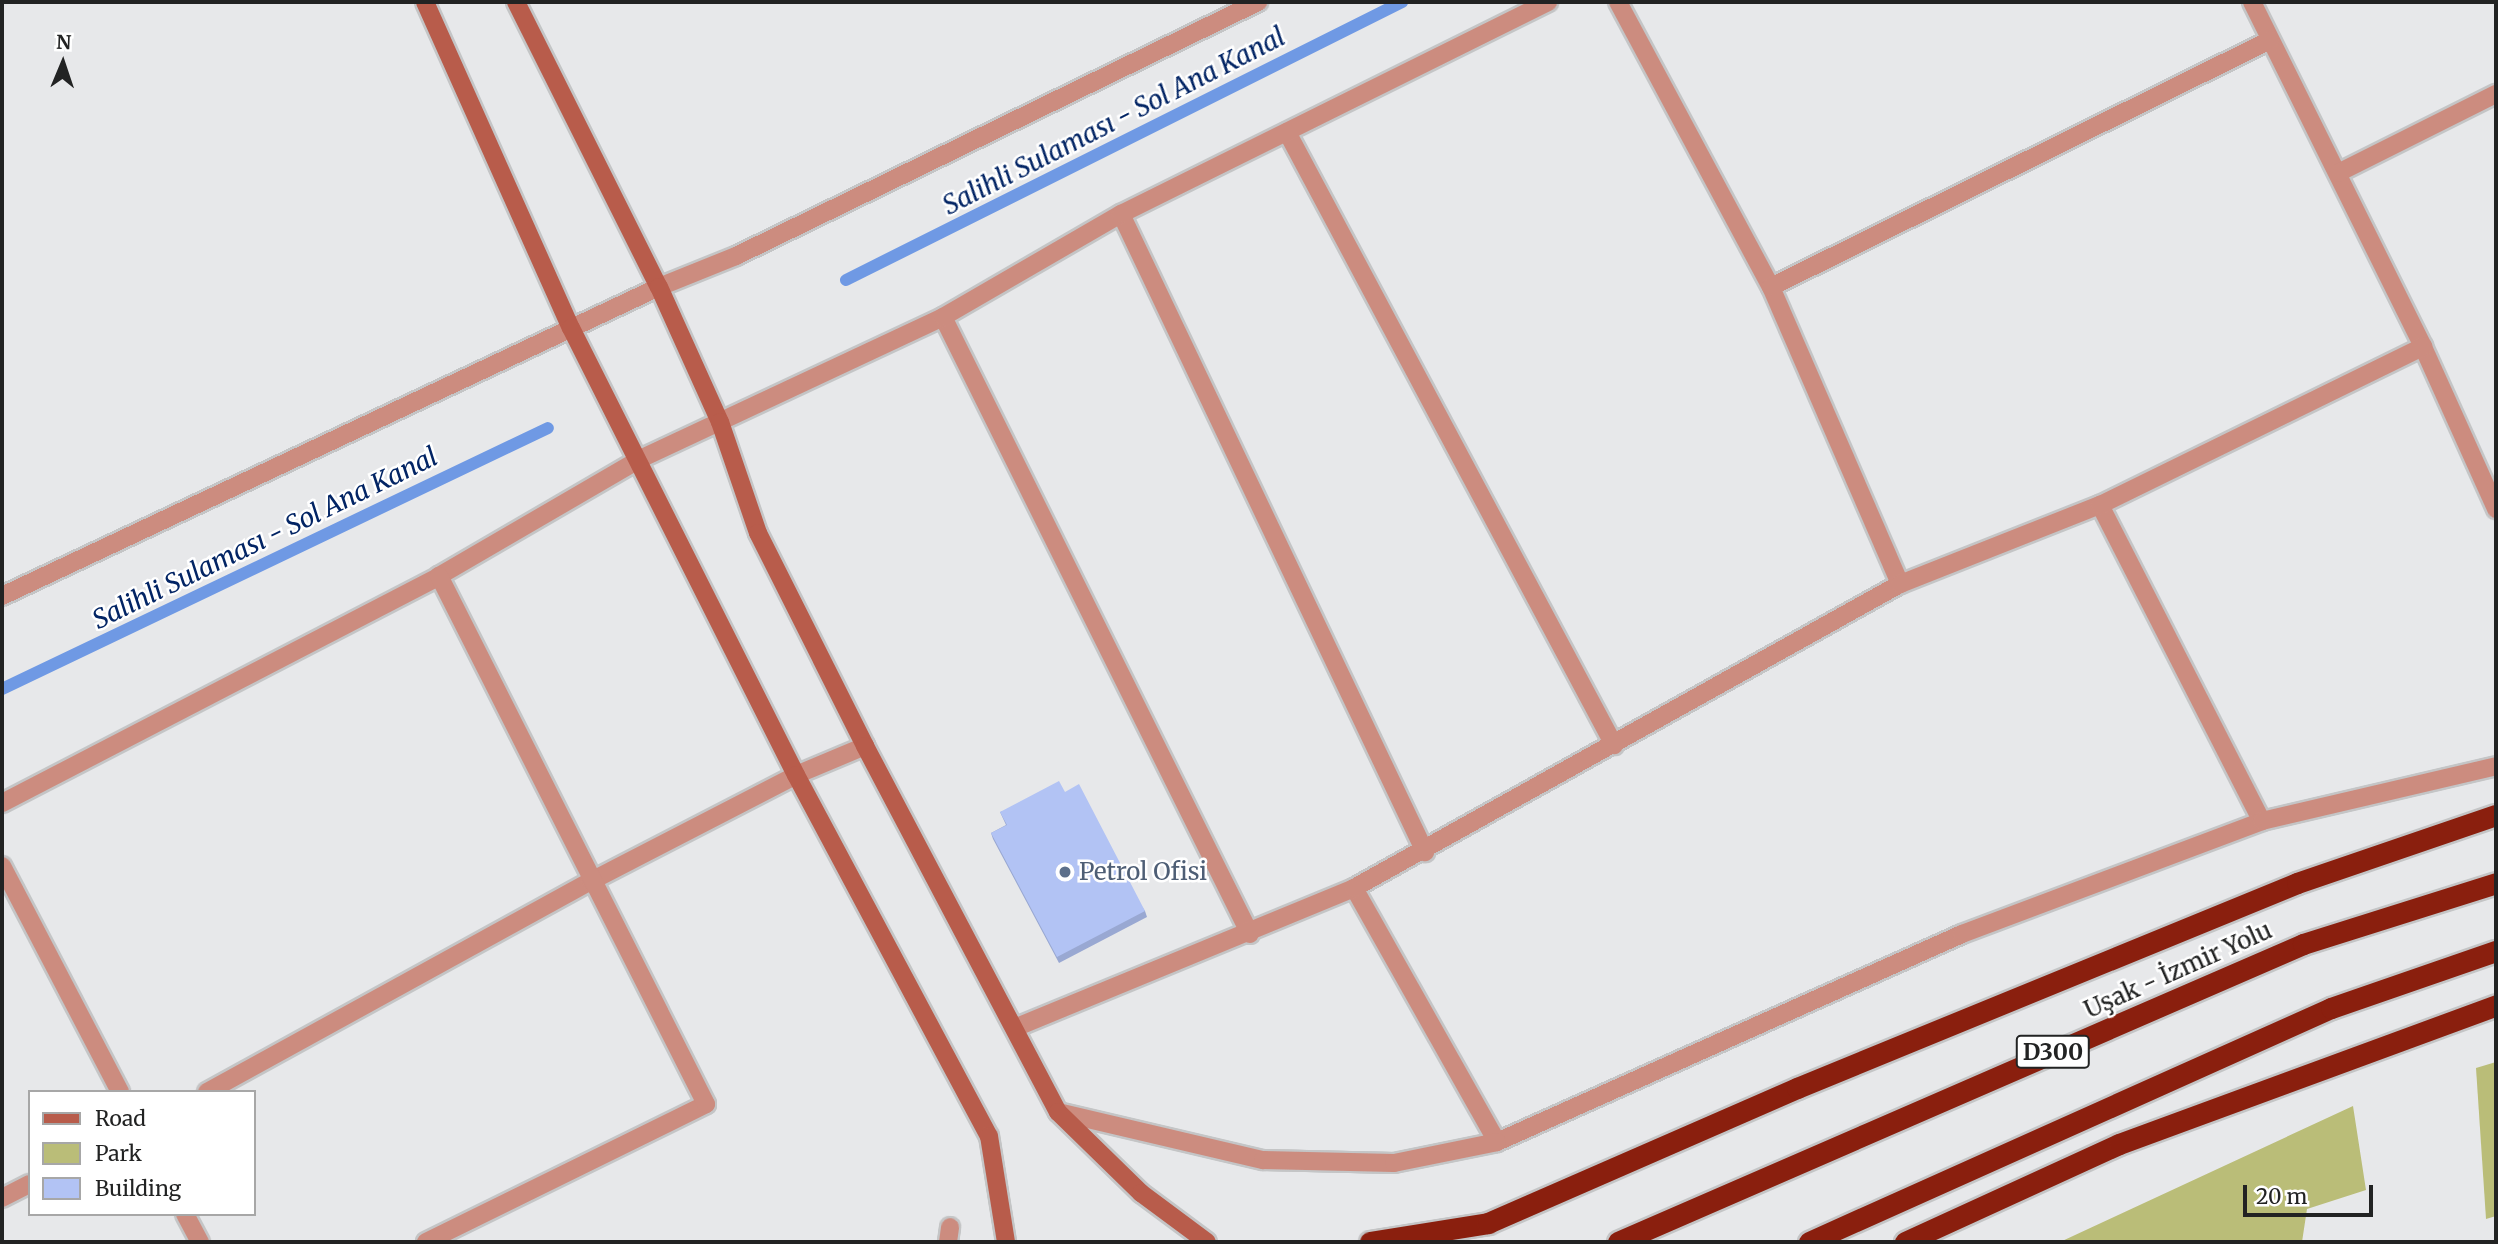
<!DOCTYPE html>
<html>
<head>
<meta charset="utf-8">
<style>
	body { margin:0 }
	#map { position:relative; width:2498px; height:1244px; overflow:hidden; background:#e7e8ea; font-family:Merriweather,serif }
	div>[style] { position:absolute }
	.green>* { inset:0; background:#babd78 }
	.stream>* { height:12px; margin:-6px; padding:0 6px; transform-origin:6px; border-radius:6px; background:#6f99e4 }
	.roads { filter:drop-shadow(2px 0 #c4c5c6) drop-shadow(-2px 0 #c4c5c6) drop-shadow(0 2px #c4c5c6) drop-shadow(0 -2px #c4c5c6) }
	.lane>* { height:18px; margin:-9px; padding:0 9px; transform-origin:9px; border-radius:9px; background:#cc8c7f }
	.street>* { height:18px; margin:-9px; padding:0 9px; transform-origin:9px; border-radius:9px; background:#cc8c7f }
	.secondary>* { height:18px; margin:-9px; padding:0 9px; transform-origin:9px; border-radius:9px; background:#b85c4b }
	.highway>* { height:21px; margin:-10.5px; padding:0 10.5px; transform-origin:10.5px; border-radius:10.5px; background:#8a1f0e }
	.wall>* { inset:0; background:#99a8d2 }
	.building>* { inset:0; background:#b2c3f4 }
	.dots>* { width:19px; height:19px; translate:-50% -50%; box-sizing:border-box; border:4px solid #fff; border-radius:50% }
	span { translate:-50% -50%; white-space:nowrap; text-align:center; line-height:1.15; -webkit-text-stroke:5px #fff; paint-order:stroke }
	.shield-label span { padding:2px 5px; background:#fff; border:2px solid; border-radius:5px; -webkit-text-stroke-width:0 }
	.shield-label { font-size:23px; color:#222323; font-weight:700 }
	.service-label { font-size:24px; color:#4e5e75 }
	.left { translate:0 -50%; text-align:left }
	.street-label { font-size:24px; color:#222323 }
	.water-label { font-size:26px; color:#022464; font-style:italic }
	.frame { position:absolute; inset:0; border:4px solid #222323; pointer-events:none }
	.legend { position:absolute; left:28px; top:1090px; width:228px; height:126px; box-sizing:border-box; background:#fff; border:2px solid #a7a7a7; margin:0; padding:9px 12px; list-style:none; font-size:21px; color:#222323 }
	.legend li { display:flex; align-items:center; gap:14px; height:35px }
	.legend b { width:35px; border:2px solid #a7a7a7 }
	.north { position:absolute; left:28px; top:28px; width:70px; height:70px; -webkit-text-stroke:5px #fff; paint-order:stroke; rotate:2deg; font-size:19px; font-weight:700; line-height:28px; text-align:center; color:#222323 }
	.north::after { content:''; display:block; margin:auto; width:24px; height:32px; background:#222323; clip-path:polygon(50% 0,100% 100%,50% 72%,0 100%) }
	.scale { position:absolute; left:2243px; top:1185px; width:130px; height:32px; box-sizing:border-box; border:4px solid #222323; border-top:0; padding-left:9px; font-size:21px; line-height:24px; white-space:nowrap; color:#222323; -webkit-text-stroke:5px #fff; paint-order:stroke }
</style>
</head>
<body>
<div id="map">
	<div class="green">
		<div style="clip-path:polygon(2496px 1062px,2496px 1216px,2486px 1219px,2476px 1068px)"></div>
		<div style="clip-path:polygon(2353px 1106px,2366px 1190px,2307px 1209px,2302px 1242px,2060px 1242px)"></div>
	</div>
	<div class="stream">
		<div style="left:846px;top:280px;width:622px;rotate:-26.57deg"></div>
		<div style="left:2px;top:689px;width:605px;rotate:-25.55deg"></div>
	</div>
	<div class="roads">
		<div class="lane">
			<div style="left:1618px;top:2px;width:323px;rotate:61.8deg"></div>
			<div style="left:1771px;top:287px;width:324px;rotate:66.5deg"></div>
			<div style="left:2252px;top:2px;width:385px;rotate:63.6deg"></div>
			<div style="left:2423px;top:347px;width:178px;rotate:65.7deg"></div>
			<div style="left:1287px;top:132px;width:695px;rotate:61.92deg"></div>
			<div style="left:2338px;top:173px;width:177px;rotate:-26.6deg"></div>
			<div style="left:1121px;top:214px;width:707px;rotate:64.52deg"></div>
			<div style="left:1771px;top:287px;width:557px;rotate:-26.33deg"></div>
			<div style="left:943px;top:317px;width:689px;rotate:63.55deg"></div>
			<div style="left:2100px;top:505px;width:355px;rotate:62.9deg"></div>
			<div style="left:2px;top:803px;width:492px;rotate:-27.4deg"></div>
			<div style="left:439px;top:576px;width:233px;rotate:-30.2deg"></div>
			<div style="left:640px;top:459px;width:335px;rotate:-25.1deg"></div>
			<div style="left:943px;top:317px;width:206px;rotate:-30.1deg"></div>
			<div style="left:1121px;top:214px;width:477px;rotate:-26.4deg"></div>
			<div style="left:2px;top:866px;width:255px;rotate:62.4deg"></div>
			<div style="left:1354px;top:888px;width:291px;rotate:60.6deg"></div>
			<div style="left:1497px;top:1142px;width:509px;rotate:-24.1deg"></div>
			<div style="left:1962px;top:934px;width:321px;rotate:-20.6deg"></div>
			<div style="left:2262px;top:821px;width:240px;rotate:-13.2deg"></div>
			<div style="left:1017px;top:1027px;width:365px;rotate:-22.4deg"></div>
			<div style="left:1354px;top:888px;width:625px;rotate:-29.11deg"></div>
			<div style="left:1900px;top:584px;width:215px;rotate:-21.6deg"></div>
			<div style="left:2100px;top:505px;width:360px;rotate:-26.1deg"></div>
			<div style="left:207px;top:1092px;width:438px;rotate:-28.8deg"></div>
			<div style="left:591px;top:881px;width:231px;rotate:-27.3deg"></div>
			<div style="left:796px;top:775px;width:75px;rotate:-22.8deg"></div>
			<div style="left:1058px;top:1112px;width:211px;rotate:13.2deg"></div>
			<div style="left:1263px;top:1160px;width:131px;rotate:1.3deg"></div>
			<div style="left:1394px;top:1163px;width:105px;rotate:-11.5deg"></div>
			<div style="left:2px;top:1198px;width:31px;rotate:-27deg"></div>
			<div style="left:185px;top:1214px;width:32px;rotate:62deg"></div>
			<div style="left:426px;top:1242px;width:312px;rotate:-26.2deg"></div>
			<div style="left:706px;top:1104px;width:592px;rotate:-116.82deg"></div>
			<div style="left:948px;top:1242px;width:15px;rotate:-82deg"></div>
		</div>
		<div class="street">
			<div style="left:2px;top:596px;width:726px;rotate:-25.19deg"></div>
			<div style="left:659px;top:287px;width:83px;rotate:-21.9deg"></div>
			<div style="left:736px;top:256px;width:581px;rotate:-25.95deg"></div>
		</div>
		<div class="secondary">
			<div style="left:425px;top:2px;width:357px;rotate:65.9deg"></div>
			<div style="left:571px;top:328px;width:500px;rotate:63.28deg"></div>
			<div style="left:796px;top:775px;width:409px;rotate:61.9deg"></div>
			<div style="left:989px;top:1136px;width:107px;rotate:80.9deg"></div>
			<div style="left:516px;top:2px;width:319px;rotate:63.4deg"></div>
			<div style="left:659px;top:287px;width:148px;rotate:65.7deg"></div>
			<div style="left:720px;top:422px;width:117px;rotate:71.1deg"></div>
			<div style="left:758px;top:533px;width:238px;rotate:63.3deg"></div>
			<div style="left:865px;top:746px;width:414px;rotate:62.2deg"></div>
			<div style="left:1058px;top:1112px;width:116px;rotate:44.3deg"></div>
			<div style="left:1141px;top:1193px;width:82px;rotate:36.6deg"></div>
		</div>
		<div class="highway">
			<div style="left:1370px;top:1242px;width:120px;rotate:-9.1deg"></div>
			<div style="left:1488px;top:1223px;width:337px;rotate:-23.6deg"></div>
			<div style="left:1797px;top:1088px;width:540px;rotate:-22.29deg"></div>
			<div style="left:2297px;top:883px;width:210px;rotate:-18.9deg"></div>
			<div style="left:1618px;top:1242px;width:747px;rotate:-23.51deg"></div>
			<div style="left:2303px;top:944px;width:202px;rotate:-17.5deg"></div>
			<div style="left:1809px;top:1242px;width:572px;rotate:-24.15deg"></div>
			<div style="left:2331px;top:1008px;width:175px;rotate:-19.1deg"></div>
			<div style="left:1905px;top:1242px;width:235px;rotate:-24.6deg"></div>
			<div style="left:2119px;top:1144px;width:402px;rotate:-20.2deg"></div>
		</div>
	</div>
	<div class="wall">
		<div style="clip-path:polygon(1065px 792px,1145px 911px,1147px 917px,1059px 963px,993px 839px,991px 833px,1006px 825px,1000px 812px)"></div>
	</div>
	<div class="building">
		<div style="clip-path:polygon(1059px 781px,1065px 792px,1079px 784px,1145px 911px,1057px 957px,991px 833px,1007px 825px,1000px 812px)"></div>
	</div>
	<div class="dots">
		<div style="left:1065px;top:872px;background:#5c6f8a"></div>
	</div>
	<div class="shield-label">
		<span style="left:2053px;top:1052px">D300</span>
	</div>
	<div class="service-label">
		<span class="left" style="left:1079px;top:872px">Petrol Ofisi</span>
	</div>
	<div class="street-label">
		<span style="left:2178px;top:970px;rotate:-24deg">Uşak - İzmir Yolu</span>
	</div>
	<div class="water-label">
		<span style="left:1114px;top:121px;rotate:-27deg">Salihli Sulaması - Sol Ana Kanal</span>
		<span style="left:265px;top:538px;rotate:-26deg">Salihli Sulaması - Sol Ana Kanal</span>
	</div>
	<div class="frame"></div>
	<ul class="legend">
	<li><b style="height:9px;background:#b85c4b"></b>Road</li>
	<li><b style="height:19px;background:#babd78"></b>Park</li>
	<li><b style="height:19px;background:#b2c3f4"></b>Building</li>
	</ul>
	<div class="north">N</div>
	<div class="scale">20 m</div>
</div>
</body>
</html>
